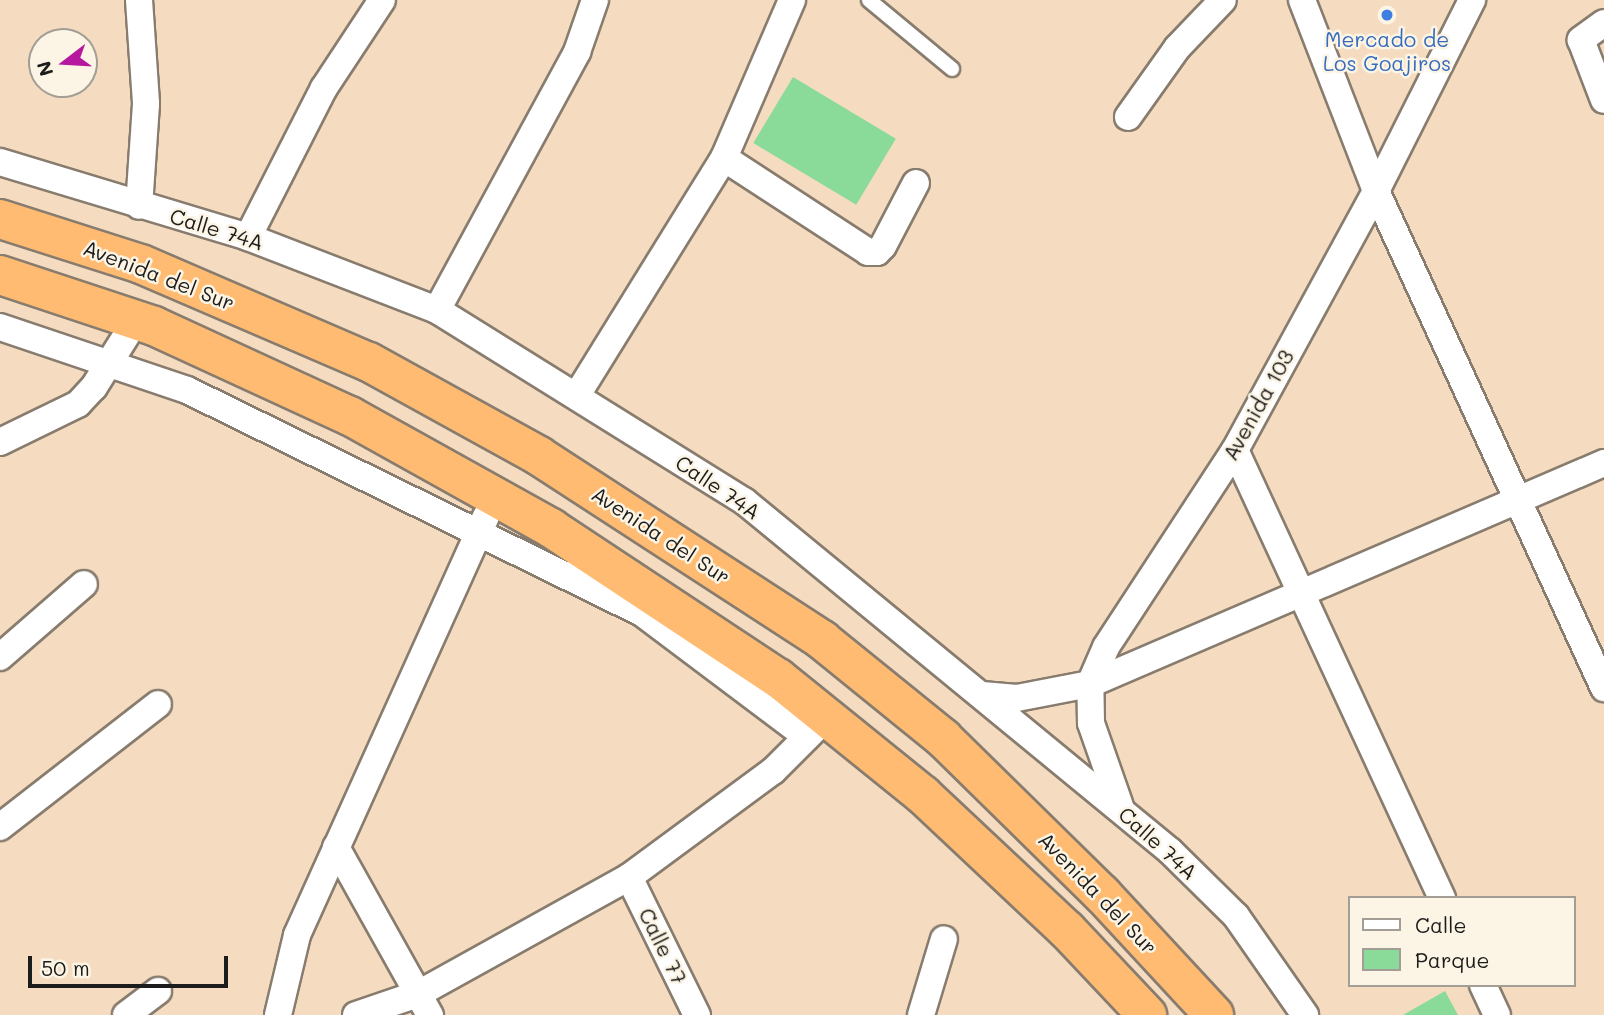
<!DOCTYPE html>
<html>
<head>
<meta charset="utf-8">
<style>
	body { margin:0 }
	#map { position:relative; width:1604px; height:1015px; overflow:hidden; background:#f5dcc0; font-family:Mali,sans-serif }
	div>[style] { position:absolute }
	.green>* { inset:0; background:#8ada99; transform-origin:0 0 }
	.roads { filter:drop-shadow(2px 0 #887c6e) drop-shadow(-2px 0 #887c6e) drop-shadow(0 2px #887c6e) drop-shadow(0 -2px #887c6e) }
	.lane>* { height:14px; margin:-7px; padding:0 7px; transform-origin:7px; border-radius:7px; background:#fff }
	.street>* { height:26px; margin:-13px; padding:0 13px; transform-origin:13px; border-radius:13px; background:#fff }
	.highway>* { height:38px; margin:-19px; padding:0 19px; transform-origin:19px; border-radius:19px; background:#ffbb71 }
	.dots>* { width:19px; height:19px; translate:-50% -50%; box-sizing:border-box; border:4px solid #fcf5e5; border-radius:50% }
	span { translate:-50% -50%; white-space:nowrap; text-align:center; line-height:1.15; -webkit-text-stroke:5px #fcf5e5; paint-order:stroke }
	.shop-label { font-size:21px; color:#366cbe }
	.street-label { font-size:21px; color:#1c1c1c }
	.legend { position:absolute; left:1348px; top:896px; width:228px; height:91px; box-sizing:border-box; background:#fcf5e5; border:2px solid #a29e95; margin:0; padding:9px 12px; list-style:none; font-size:21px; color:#1c1c1c }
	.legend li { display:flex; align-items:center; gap:14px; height:35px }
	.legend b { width:35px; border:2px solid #a29e95 }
	.north { position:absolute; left:28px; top:28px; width:70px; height:70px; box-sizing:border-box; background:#fcf5e5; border:2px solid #a29e95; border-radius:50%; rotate:253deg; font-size:19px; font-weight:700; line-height:28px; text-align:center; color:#1c1c1c }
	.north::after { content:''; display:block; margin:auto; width:24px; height:32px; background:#b5179e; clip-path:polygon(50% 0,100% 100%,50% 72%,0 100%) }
	.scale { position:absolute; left:28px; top:956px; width:200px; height:32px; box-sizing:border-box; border:4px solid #1c1c1c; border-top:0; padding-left:9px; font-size:21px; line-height:24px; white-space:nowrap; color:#1c1c1c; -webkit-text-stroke:5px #fcf5e5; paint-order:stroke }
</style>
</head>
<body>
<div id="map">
	<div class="green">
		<div style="left:793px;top:77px;width:120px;height:77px;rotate:31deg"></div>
		<div style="clip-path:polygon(1445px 991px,1458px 1015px,1403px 1015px)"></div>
	</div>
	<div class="roads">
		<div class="lane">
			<div style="left:869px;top:0;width:108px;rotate:39.7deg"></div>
		</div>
		<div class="street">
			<div style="left:139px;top:0;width:104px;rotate:86.1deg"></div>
			<div style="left:146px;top:104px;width:102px;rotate:93.9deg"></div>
			<div style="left:1302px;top:0;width:205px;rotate:68.8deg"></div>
			<div style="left:1376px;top:191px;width:547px;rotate:65.36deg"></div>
			<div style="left:1604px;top:23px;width:29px;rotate:144deg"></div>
			<div style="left:1581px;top:40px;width:64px;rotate:69deg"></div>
			<div style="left:1128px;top:117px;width:85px;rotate:-54.6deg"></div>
			<div style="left:1177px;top:48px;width:66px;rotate:-46.2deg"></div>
			<div style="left:724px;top:158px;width:172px;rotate:33.1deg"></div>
			<div style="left:868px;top:252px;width:9px"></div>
			<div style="left:877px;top:252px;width:8px;rotate:-45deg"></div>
			<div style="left:883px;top:246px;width:71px;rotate:-62.4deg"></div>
			<div style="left:0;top:162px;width:259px;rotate:16.8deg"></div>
			<div style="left:248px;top:237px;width:203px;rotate:21.1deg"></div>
			<div style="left:437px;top:310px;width:362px;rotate:31.9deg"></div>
			<div style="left:744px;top:501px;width:551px;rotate:39.41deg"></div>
			<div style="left:1170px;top:851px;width:93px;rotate:44.6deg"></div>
			<div style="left:1236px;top:916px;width:121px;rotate:55.1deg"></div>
			<div style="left:248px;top:237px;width:167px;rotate:-63deg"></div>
			<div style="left:324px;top:88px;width:105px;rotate:-56.6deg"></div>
			<div style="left:437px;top:310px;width:294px;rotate:-61.5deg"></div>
			<div style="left:577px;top:52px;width:55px;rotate:-70.9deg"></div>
			<div style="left:0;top:327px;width:197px;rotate:18.6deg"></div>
			<div style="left:187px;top:390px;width:507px;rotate:26.11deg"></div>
			<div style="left:642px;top:613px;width:206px;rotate:36.9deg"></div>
			<div style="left:577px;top:395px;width:279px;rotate:-58.2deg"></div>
			<div style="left:724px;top:158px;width:172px;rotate:-66.7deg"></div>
			<div style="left:0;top:442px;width:87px;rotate:-26deg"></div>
			<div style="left:78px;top:404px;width:23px;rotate:-47deg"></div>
			<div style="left:94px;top:387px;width:79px;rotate:-57.9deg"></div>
			<div style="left:1235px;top:450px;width:494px;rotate:65.2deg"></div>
			<div style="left:0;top:657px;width:111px;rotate:-41deg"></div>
			<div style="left:982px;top:695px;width:35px;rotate:5deg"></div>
			<div style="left:1017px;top:698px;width:74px;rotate:-10.9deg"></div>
			<div style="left:1090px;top:684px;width:559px;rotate:-23.27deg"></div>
			<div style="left:1120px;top:806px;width:88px;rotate:-109.3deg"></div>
			<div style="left:1091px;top:723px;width:39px;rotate:-91deg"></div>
			<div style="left:1090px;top:684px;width:40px;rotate:-66.6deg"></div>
			<div style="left:1106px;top:647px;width:235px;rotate:-56.8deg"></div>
			<div style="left:1235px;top:450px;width:295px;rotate:-61.4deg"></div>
			<div style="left:1376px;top:191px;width:214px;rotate:-63.3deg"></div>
			<div style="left:0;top:827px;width:200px;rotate:-37.9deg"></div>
			<div style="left:336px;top:847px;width:193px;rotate:60.8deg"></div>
			<div style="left:629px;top:877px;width:154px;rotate:63.8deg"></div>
			<div style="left:1483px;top:985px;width:33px;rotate:65deg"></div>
			<div style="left:126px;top:1015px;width:40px;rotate:-37deg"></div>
			<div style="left:278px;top:1015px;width:82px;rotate:-76.6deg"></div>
			<div style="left:297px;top:935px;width:459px;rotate:-65.7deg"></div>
			<div style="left:356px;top:1015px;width:65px;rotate:-18.7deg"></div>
			<div style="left:418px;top:994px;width:241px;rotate:-29deg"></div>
			<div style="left:629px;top:877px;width:179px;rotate:-36.4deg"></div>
			<div style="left:773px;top:771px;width:64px;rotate:-45deg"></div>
			<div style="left:921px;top:1015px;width:79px;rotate:-73.2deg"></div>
		</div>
		<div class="highway">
			<div style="left:0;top:219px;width:148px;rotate:17.7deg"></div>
			<div style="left:141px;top:264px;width:248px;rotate:23.3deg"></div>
			<div style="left:369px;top:362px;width:194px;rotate:28.9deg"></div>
			<div style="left:539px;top:456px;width:338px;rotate:33deg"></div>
			<div style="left:822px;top:640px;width:156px;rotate:39deg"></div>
			<div style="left:943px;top:738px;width:223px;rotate:44.5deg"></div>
			<div style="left:1102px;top:894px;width:165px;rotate:47.2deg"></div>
			<div style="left:0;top:275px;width:162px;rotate:18.3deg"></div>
			<div style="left:154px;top:326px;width:216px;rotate:24.7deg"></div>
			<div style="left:350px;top:416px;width:230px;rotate:29.1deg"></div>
			<div style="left:551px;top:528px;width:272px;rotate:33.5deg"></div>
			<div style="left:778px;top:678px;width:186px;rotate:38.9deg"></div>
			<div style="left:923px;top:795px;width:197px;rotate:43.2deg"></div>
			<div style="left:1067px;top:930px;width:117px;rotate:46.7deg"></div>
		</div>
	</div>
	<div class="dots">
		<div style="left:1387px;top:15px;background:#3f7fe0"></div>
	</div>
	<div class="shop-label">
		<span style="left:1387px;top:51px">Mercado de<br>Los Goajiros</span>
	</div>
	<div class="street-label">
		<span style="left:217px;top:229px;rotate:17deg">Calle 74A</span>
		<span style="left:159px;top:275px;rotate:21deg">Avenida del Sur</span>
		<span style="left:1258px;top:405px;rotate:-61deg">Avenida 103</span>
		<span style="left:718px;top:487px;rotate:34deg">Calle 74A</span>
		<span style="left:661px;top:535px;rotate:33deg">Avenida del Sur</span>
		<span style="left:1158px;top:843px;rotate:42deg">Calle 74A</span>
		<span style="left:1098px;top:893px;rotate:46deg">Avenida del Sur</span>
		<span style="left:663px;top:946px;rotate:64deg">Calle 77</span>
	</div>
	<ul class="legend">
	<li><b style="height:9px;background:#fff"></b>Calle</li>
	<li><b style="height:19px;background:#8ada99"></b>Parque</li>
	</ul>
	<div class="north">N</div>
	<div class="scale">50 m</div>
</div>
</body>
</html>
